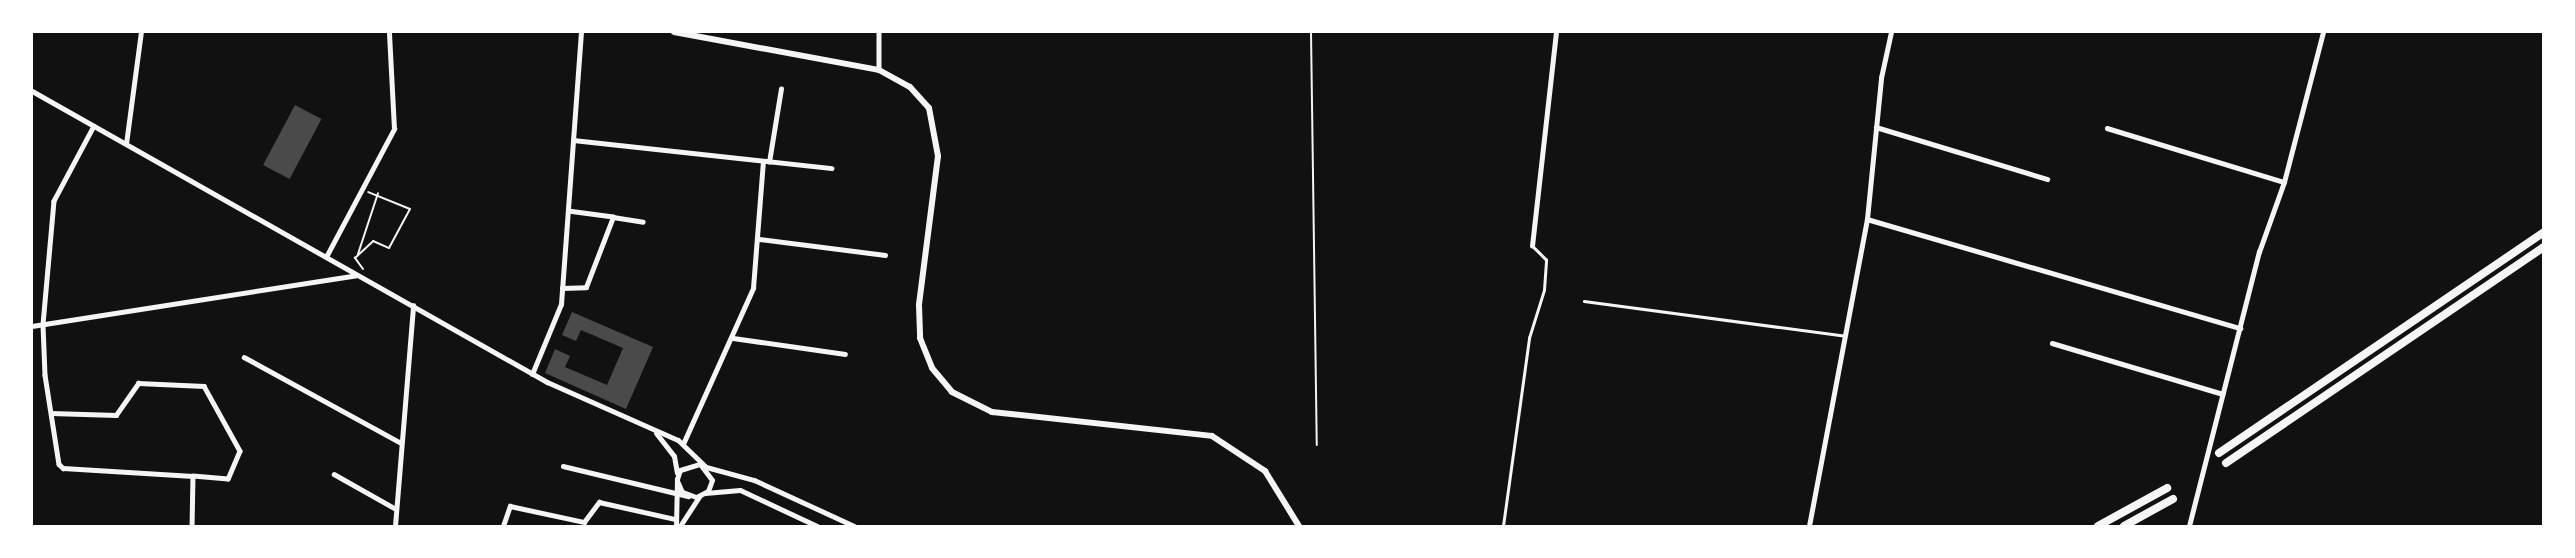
<!DOCTYPE html>
<html>
<head>
<meta charset="utf-8">
<style>
	body { margin:0 }
	#map { position:relative; width:2575px; height:558px; overflow:hidden; background:#111; font-family:Georgia,serif }
	div>[style] { position:absolute }
	.building>* { inset:0; background:#4a4a4a; transform-origin:0 0 }
	.path>* { height:2px; margin:-1px; padding:0 1px; transform-origin:1px; border-radius:1px; background:#f5f5f5 }
	.service>* { height:2.5px; margin:-1.25px; padding:0 1.25px; transform-origin:1.25px; border-radius:1.25px; background:#f5f5f5 }
	.minor>* { height:4.5px; margin:-2.25px; padding:0 2.25px; transform-origin:2.25px; border-radius:2.25px; background:#f5f5f5 }
	.tertiary>* { height:5px; margin:-2.5px; padding:0 2.5px; transform-origin:2.5px; border-radius:2.5px; background:#f5f5f5 }
	.secondary>* { height:6px; margin:-3px; padding:0 3px; transform-origin:3px; border-radius:3px; background:#f5f5f5 }
	.motorway>* { height:8px; margin:-4px; padding:0 4px; transform-origin:4px; border-radius:4px; background:#f5f5f5 }
	span { translate:-50% -50%; white-space:nowrap; text-align:center; line-height:1.15; -webkit-text-stroke:5px #fff; paint-order:stroke }
	.frame { position:absolute; inset:0; border:33px solid #fff; pointer-events:none }
</style>
</head>
<body>
<div id="map">
	<div class="building">
		<div style="left:295px;top:105px;width:30px;height:68px;rotate:28deg"></div>
		<div style="clip-path:polygon(572px 312px,653px 347px,626px 409px,545px 373px,555px 349px,570px 356px,565px 367px,607px 385px,623px 348px,581px 330px,576px 341px,562px 335px)"></div>
	</div>
	<div class="path">
		<div style="left:1311px;top:32px;width:413px;rotate:89.2deg"></div>
		<div style="left:358px;top:254px;width:64px;rotate:-71.8deg"></div>
		<div style="left:363px;top:269px;width:14px;rotate:-126deg"></div>
		<div style="left:355px;top:258px;width:25px;rotate:-43deg"></div>
		<div style="left:373px;top:241px;width:17px;rotate:24deg"></div>
		<div style="left:389px;top:248px;width:44px;rotate:-61.7deg"></div>
		<div style="left:410px;top:209px;width:45px;rotate:-158deg"></div>
	</div>
	<div class="service">
		<div style="left:1584px;top:301px;width:263px;rotate:7.6deg"></div>
		<div style="left:1503px;top:526px;width:190px;rotate:-82.1deg"></div>
		<div style="left:1529px;top:338px;width:50px;rotate:-72.6deg"></div>
		<div style="left:1544px;top:290px;width:30px;rotate:-86deg"></div>
		<div style="left:1546px;top:260px;width:20px;rotate:-135deg"></div>
	</div>
	<div class="minor">
		<div style="left:879px;top:32px;width:38px;rotate:90deg"></div>
		<div style="left:94px;top:126px;width:85px;rotate:118.1deg"></div>
		<div style="left:54px;top:201px;width:124px;rotate:95.1deg"></div>
		<div style="left:43px;top:325px;width:50px;rotate:87.7deg"></div>
		<div style="left:45px;top:375px;width:90px;rotate:81.1deg"></div>
		<div style="left:59px;top:464px;width:6px;rotate:45deg"></div>
		<div style="left:63px;top:468px;width:130px;rotate:3.5deg"></div>
		<div style="left:193px;top:476px;width:50px;rotate:91.1deg"></div>
		<div style="left:1876px;top:127px;width:179px;rotate:16.9deg"></div>
		<div style="left:2107px;top:128px;width:185px;rotate:17deg"></div>
		<div style="left:573px;top:140px;width:260px;rotate:6.2deg"></div>
		<div style="left:126px;top:144px;width:113px;rotate:-82.4deg"></div>
		<div style="left:769px;top:162px;width:74px;rotate:-80.7deg"></div>
		<div style="left:613px;top:217px;width:30px;rotate:9deg"></div>
		<div style="left:1867px;top:219px;width:389px;rotate:16.3deg"></div>
		<div style="left:759px;top:239px;width:127px;rotate:7.2deg"></div>
		<div style="left:1532px;top:246px;width:215px;rotate:-83.6deg"></div>
		<div style="left:326px;top:257px;width:145px;rotate:-62deg"></div>
		<div style="left:394px;top:129px;width:97px;rotate:-93deg"></div>
		<div style="left:562px;top:288px;width:24px;rotate:-2deg"></div>
		<div style="left:586px;top:287px;width:75px;rotate:-68.9deg"></div>
		<div style="left:613px;top:217px;width:45px;rotate:-172.4deg"></div>
		<div style="left:32px;top:326px;width:328px;rotate:-8.9deg"></div>
		<div style="left:733px;top:338px;width:113px;rotate:8.1deg"></div>
		<div style="left:2052px;top:343px;width:178px;rotate:16.6deg"></div>
		<div style="left:244px;top:357px;width:179px;rotate:28.7deg"></div>
		<div style="left:51px;top:413px;width:65px;rotate:1.8deg"></div>
		<div style="left:116px;top:415px;width:39px;rotate:-55deg"></div>
		<div style="left:138px;top:383px;width:66px;rotate:2.6deg"></div>
		<div style="left:204px;top:386px;width:74px;rotate:61deg"></div>
		<div style="left:240px;top:451px;width:30px;rotate:113deg"></div>
		<div style="left:228px;top:479px;width:35px;rotate:-175deg"></div>
		<div style="left:683px;top:444px;width:171px;rotate:-65.8deg"></div>
		<div style="left:753px;top:288px;width:127px;rotate:-85.5deg"></div>
		<div style="left:563px;top:466px;width:129px;rotate:13.5deg"></div>
		<div style="left:334px;top:474px;width:71px;rotate:29.4deg"></div>
		<div style="left:395px;top:526px;width:221px;rotate:-85.3deg"></div>
		<div style="left:503px;top:526px;width:21px;rotate:-71deg"></div>
		<div style="left:510px;top:506px;width:76px;rotate:12.2deg"></div>
		<div style="left:584px;top:522px;width:25px;rotate:-53deg"></div>
		<div style="left:599px;top:502px;width:78px;rotate:12.6deg"></div>
		<div style="left:1809px;top:526px;width:312px;rotate:-79.3deg"></div>
		<div style="left:1867px;top:219px;width:142px;rotate:-84.3deg"></div>
		<div style="left:1881px;top:78px;width:47px;rotate:-77.7deg"></div>
		<div style="left:2189px;top:526px;width:283px;rotate:-75.7deg"></div>
		<div style="left:2259px;top:252px;width:74px;rotate:-70.3deg"></div>
		<div style="left:2284px;top:182px;width:155px;rotate:-75.4deg"></div>
	</div>
	<div class="tertiary">
		<div style="left:32px;top:91px;width:592px;rotate:29.47deg"></div>
		<div style="left:547px;top:382px;width:143px;rotate:23.9deg"></div>
		<div style="left:678px;top:440px;width:37px;rotate:44deg"></div>
		<div style="left:532px;top:374px;width:76px;rotate:-67.5deg"></div>
		<div style="left:561px;top:304px;width:273px;rotate:-85.8deg"></div>
		<div style="left:656px;top:433px;width:29px;rotate:52deg"></div>
		<div style="left:674px;top:456px;width:17px;rotate:80deg"></div>
		<div style="left:706px;top:467px;width:50px;rotate:15.2deg"></div>
		<div style="left:754px;top:480px;width:110px;rotate:24.7deg"></div>
		<div style="left:705px;top:493px;width:35px;rotate:-5deg"></div>
		<div style="left:740px;top:490px;width:85px;rotate:25.1deg"></div>
		<div style="left:676px;top:526px;width:47px;rotate:-88.8deg"></div>
		<div style="left:677px;top:479px;width:9px;rotate:-72deg"></div>
		<div style="left:680px;top:470px;width:21px;rotate:-17deg"></div>
		<div style="left:700px;top:464px;width:20px;rotate:53deg"></div>
		<div style="left:712px;top:480px;width:12px;rotate:110deg"></div>
		<div style="left:708px;top:491px;width:13px;rotate:153deg"></div>
		<div style="left:696px;top:497px;width:15px;rotate:-160deg"></div>
		<div style="left:682px;top:492px;width:12px;rotate:-114deg"></div>
		<div style="left:680px;top:526px;width:35px;rotate:-57deg"></div>
	</div>
	<div class="secondary">
		<div style="left:674px;top:32px;width:208px;rotate:10.5deg"></div>
		<div style="left:879px;top:70px;width:35px;rotate:29deg"></div>
		<div style="left:910px;top:87px;width:28px;rotate:48deg"></div>
		<div style="left:929px;top:108px;width:49px;rotate:79.4deg"></div>
		<div style="left:938px;top:156px;width:150px;rotate:97.3deg"></div>
		<div style="left:919px;top:305px;width:33px;rotate:88deg"></div>
		<div style="left:920px;top:338px;width:32px;rotate:68deg"></div>
		<div style="left:932px;top:368px;width:31px;rotate:50deg"></div>
		<div style="left:952px;top:392px;width:45px;rotate:26.6deg"></div>
		<div style="left:992px;top:412px;width:221px;rotate:6.2deg"></div>
		<div style="left:1212px;top:436px;width:64px;rotate:33.4deg"></div>
		<div style="left:1265px;top:471px;width:65px;rotate:58.3deg"></div>
	</div>
	<div class="motorway">
		<div style="left:2219px;top:453px;width:393px;rotate:-34.2deg"></div>
		<div style="left:2226px;top:463px;width:384px;rotate:-34.2deg"></div>
		<div style="left:2098px;top:526px;width:79px;rotate:-28.8deg"></div>
		<div style="left:2124px;top:526px;width:56px;rotate:-28.9deg"></div>
	</div>
	<div class="frame"></div>
</div>
</body>
</html>
